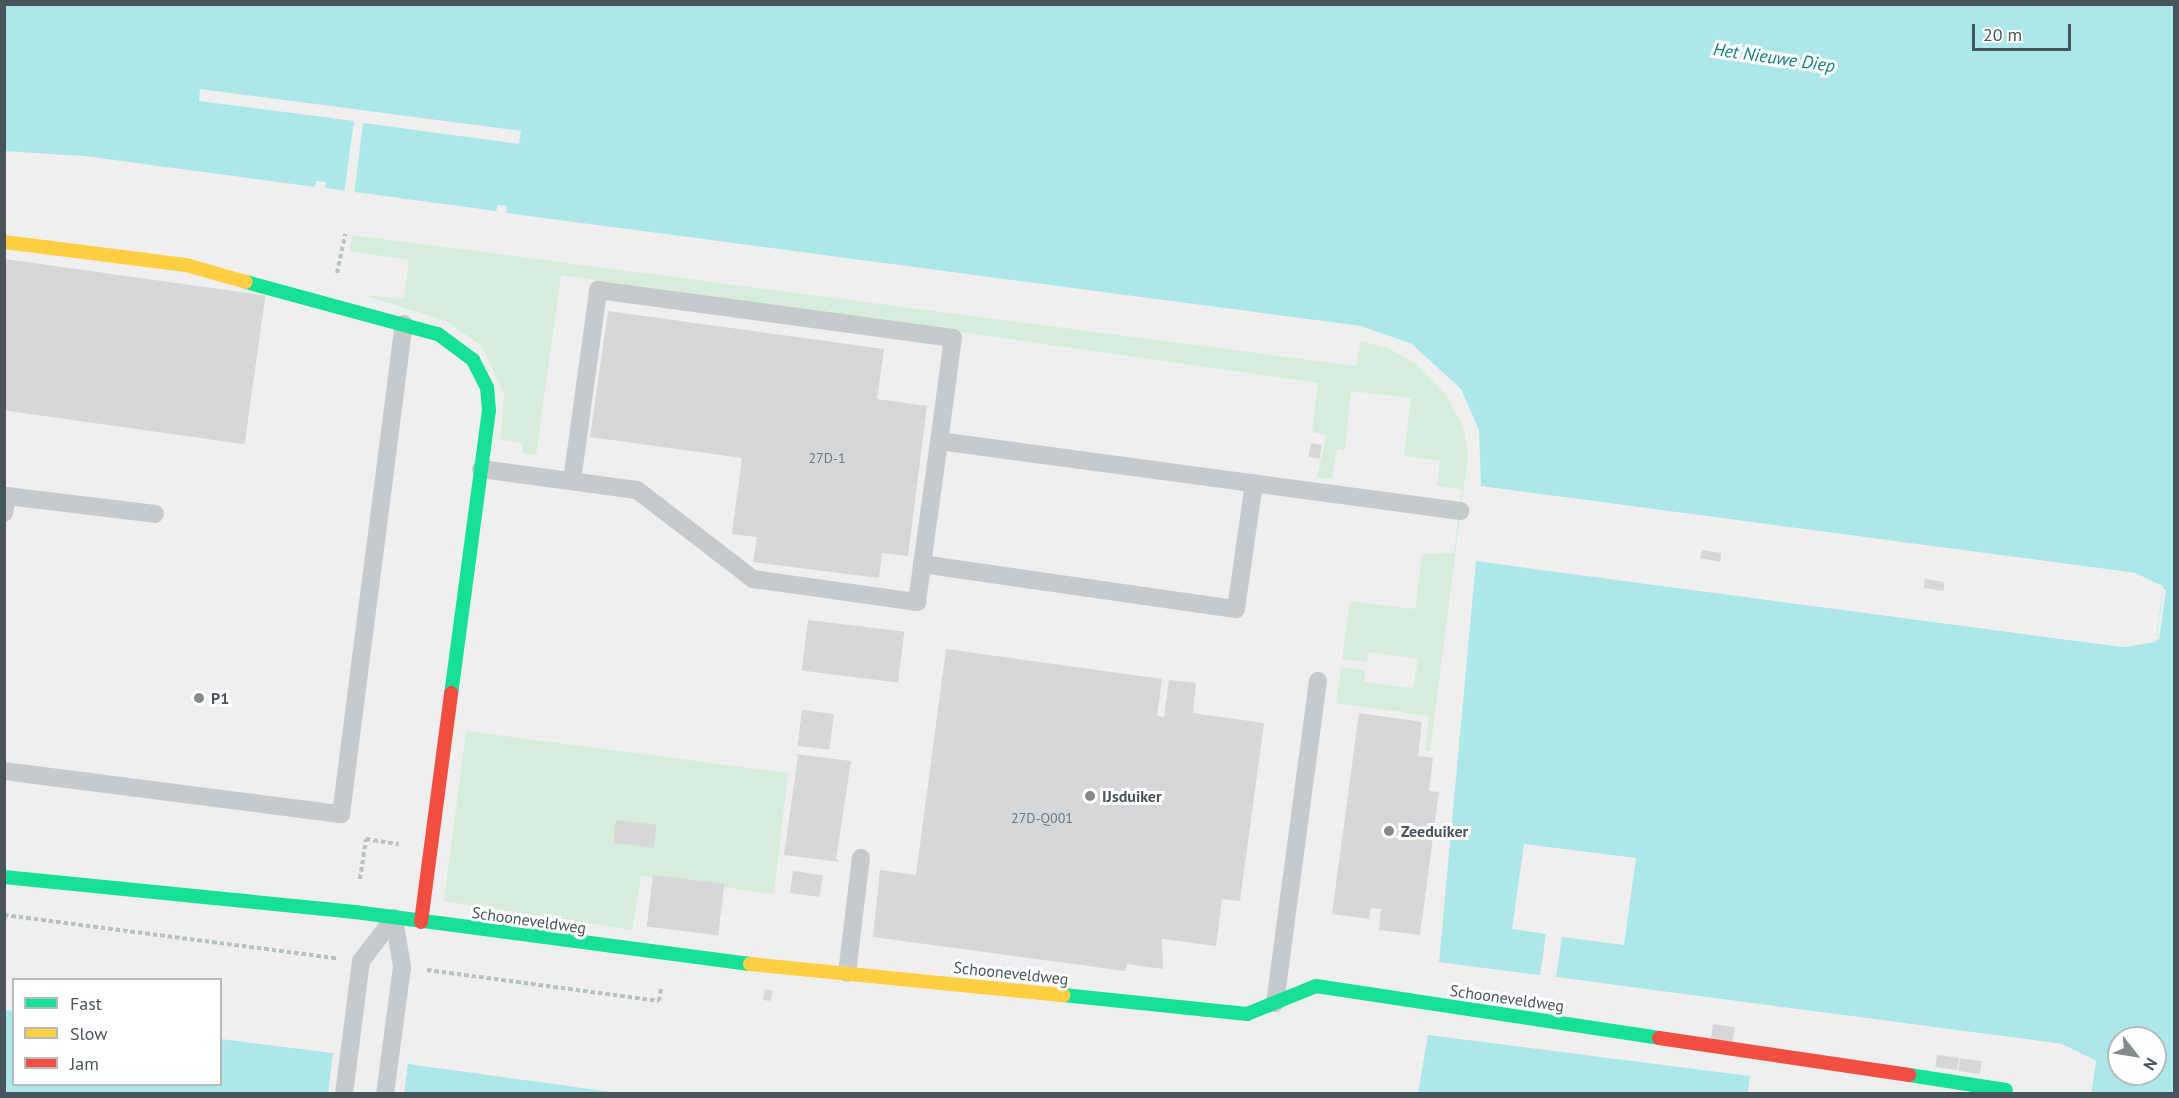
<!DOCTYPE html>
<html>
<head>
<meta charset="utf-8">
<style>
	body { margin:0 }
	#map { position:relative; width:2179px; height:1098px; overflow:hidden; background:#f0efef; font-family:"PT Sans",sans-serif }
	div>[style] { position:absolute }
	.green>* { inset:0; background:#d5edda }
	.water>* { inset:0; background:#ace7e9 }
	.pier>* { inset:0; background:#f0efef }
	.building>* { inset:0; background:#d6d7d8; transform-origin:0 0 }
	.path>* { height:4px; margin-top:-2px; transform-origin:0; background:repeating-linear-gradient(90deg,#b7c2bd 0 4.5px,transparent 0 7.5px) }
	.lane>* { height:18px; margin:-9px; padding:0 9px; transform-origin:9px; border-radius:9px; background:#c7cacc }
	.fast>* { height:14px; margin:-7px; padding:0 7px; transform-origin:7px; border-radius:7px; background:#16e098 }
	.slow>* { height:14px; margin:-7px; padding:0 7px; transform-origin:7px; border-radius:7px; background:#ffcf43 }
	.jam>* { height:14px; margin:-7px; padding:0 7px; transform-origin:7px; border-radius:7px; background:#f24e42 }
	.dots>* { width:16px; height:16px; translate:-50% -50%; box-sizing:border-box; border:3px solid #fff; border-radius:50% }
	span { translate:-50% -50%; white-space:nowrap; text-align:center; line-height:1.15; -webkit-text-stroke:6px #fff; paint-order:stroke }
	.number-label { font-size:14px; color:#6d777c }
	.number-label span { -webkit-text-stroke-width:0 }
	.poi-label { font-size:16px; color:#48555b; font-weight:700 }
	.left { translate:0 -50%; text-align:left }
	.street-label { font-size:16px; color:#48555b }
	.water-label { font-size:18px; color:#148083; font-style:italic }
	.frame { position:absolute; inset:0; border:6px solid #48555b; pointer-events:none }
	.legend { position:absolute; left:12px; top:978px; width:210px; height:108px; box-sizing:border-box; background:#fff; border:2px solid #b6bbbd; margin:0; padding:8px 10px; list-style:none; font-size:18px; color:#48555b }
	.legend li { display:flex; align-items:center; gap:12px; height:30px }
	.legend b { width:30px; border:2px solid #b6bbbd }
	.north { position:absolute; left:2107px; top:1026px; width:60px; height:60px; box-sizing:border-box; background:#fff; border:2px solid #b6bbbd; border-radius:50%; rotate:121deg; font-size:16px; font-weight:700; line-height:24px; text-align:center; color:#48555b }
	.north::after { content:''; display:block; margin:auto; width:21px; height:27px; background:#838b8f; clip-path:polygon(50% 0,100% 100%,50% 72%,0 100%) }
	.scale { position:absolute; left:1972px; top:24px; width:99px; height:27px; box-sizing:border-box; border:3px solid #48555b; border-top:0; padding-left:8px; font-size:18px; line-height:21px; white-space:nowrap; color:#48555b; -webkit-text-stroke:4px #fff; paint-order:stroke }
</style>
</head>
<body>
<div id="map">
	<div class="green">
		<div style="clip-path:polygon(352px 235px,1356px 366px,1361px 341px,1390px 349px,1416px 364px,1444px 392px,1463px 426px,1468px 455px,1430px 751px,1425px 750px,1429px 716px,1336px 703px,1341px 667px,1365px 670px,1364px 682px,1413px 688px,1418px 659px,1368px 652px,1367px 662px,1342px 659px,1350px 601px,1415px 609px,1422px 554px,1454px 553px,1462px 489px,1437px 486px,1440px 461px,1404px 456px,1411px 398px,1351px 391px,1345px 450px,1337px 449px,1332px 479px,1317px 477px,1326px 435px,1312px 432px,1318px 383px,561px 275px,536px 455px,522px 453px,522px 443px,501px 440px,504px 394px,482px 346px,446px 321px,364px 295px,404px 299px,409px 260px,350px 251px)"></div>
		<div style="clip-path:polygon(466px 731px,788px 773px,774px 894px,641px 876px,632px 930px,444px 901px)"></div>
	</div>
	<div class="water">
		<div style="clip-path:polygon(evenodd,4px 5px,2174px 5px,2174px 1093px,2091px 1093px,2096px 1061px,2062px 1044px,1439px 962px,1476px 561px,2123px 647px,2156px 642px,2163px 586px,2135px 573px,1481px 486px,1479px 430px,1461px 389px,1412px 344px,1361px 326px,506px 213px,507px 206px,498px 205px,496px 211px,325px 188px,326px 182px,316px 181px,315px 187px,84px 156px,5px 151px,4px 5px,2119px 1038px,2155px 1038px,2155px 1074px,2119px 1074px,2119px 1038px)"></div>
		<div style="clip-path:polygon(5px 1010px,13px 1011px,14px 1084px,220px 1084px,221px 1039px,333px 1053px,328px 1093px,5px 1093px)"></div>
		<div style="clip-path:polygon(1428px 1035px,1750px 1076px,1748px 1093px,1418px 1094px)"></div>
		<div style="clip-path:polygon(408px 1064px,619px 1093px,404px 1094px)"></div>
	</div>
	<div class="pier">
		<div style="clip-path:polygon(200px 89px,521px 131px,519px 144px,363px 123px,354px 195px,344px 194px,354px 121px,199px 101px)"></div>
		<div style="clip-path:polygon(1478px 486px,2135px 573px,2166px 590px,2159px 639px,2123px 647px,1473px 561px,2123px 644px,2157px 637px,2163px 591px,2134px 576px)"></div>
		<div style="clip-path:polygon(1524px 844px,1636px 858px,1624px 945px,1562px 937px,1556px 977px,2062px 1044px,2096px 1061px,2091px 1093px,2092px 1063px,2061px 1047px,1438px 965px,1540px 975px,1546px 934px,1512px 929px)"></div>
		<div style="clip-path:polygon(1429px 1032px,1751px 1073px,1751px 1094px,1750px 1075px)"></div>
	</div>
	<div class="building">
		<div style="left:5px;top:259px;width:263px;height:150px;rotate:8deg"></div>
		<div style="clip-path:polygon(608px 311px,884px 349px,877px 399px,927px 406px,908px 556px,882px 553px,879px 578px,753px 562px,757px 537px,732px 534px,742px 458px,590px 437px)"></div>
		<div style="left:1311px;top:443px;width:11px;height:14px;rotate:10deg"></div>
		<div style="clip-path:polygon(1702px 550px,1721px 553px,1720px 562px,1700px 558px)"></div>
		<div style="left:1925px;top:579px;width:20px;height:9px;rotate:9deg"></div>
		<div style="left:808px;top:620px;width:97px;height:51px;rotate:7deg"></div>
		<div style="clip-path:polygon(946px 649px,1162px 679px,1157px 716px,1164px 717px,1169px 680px,1196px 683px,1193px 713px,1264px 723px,1240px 901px,1222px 899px,1216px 946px,1162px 939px,1163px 969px,1127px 964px,1125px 971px,873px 937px,880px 870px,916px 875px)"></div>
		<div style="left:802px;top:710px;width:32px;height:36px;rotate:7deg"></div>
		<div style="clip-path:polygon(1359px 713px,1422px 722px,1418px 756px,1433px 758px,1429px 791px,1439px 792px,1420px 935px,1379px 930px,1381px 909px,1371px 908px,1369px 919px,1332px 914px)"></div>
		<div style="clip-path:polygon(794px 754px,851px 761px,836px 859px,840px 862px,784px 855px,798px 756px)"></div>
		<div style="left:616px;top:820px;width:41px;height:23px;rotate:7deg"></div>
		<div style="left:793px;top:871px;width:30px;height:22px;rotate:8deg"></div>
		<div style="left:653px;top:875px;width:72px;height:52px;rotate:7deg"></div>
		<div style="clip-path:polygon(765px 989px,773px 991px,770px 1001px,763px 1000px)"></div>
		<div style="left:1713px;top:1024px;width:22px;height:15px;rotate:8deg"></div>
		<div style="left:1937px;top:1055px;width:22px;height:12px;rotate:8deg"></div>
		<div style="left:1960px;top:1058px;width:22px;height:13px;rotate:8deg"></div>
	</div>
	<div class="path">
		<div style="left:337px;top:273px;width:40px;rotate:-78deg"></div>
		<div style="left:360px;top:879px;width:40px;rotate:-81.5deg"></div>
		<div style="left:366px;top:839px;width:33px;rotate:9deg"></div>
		<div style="left:4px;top:915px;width:335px;rotate:7.4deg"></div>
		<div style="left:427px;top:970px;width:234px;rotate:7.6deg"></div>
		<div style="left:659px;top:1001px;width:13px;rotate:-81deg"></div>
	</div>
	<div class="lane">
		<div style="left:481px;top:469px;width:157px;rotate:7.7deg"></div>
		<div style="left:637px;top:490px;width:146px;rotate:37.5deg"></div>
		<div style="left:753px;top:579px;width:166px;rotate:8deg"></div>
		<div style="left:917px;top:602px;width:162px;rotate:-82.2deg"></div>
		<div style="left:939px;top:441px;width:526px;rotate:7.65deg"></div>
		<div style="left:572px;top:481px;width:193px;rotate:-82.2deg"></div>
		<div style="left:598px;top:290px;width:358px;rotate:7.7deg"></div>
		<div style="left:953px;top:338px;width:104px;rotate:97.7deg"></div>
		<div style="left:4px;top:513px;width:17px;rotate:-80deg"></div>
		<div style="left:7px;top:496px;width:149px;rotate:6.9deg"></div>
		<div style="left:922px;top:564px;width:317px;rotate:8.2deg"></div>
		<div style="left:1236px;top:609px;width:127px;rotate:-81.9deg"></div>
		<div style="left:4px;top:771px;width:340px;rotate:7.3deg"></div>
		<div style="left:341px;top:814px;width:494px;rotate:-82.7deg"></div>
		<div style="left:847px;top:973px;width:116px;rotate:-83.1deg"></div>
		<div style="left:1275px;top:1003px;width:325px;rotate:-82.4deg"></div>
		<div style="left:344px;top:1094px;width:134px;rotate:-82.7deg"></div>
		<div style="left:361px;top:961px;width:54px;rotate:-52.5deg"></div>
		<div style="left:394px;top:918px;width:50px;rotate:80.7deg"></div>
		<div style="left:402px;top:967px;width:128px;rotate:97.6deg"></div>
	</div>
	<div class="fast">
		<div style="left:246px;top:282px;width:199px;rotate:15.2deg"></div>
		<div style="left:438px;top:334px;width:44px;rotate:36.6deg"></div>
		<div style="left:473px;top:360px;width:30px;rotate:63deg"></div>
		<div style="left:487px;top:387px;width:23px;rotate:85deg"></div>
		<div style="left:489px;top:410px;width:286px;rotate:97.6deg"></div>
		<div style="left:4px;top:877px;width:353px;rotate:5.7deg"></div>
		<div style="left:355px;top:912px;width:398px;rotate:7.5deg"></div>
		<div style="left:1063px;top:995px;width:185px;rotate:5.9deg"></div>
		<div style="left:1247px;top:1014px;width:74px;rotate:-22.1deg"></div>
		<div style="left:1316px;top:986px;width:347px;rotate:8.6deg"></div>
		<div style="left:1909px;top:1075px;width:98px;rotate:8.8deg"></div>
	</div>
	<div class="slow">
		<div style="left:4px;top:242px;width:183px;rotate:7.2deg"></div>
		<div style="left:186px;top:265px;width:62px;rotate:15.8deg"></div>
		<div style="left:750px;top:964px;width:315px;rotate:5.7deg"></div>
	</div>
	<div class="jam">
		<div style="left:421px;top:922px;width:231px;rotate:-82.5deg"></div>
		<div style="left:1659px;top:1038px;width:253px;rotate:8.4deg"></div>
	</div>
	<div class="dots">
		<div style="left:199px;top:698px;background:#838b8f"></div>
		<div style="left:1090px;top:796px;background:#838b8f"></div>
		<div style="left:1389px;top:831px;background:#838b8f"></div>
	</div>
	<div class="number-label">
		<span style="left:827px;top:458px">27D-1</span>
		<span style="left:1042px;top:818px">27D-Q001</span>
	</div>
	<div class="poi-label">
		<span class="left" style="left:211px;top:698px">P1</span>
		<span class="left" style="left:1102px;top:796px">IJsduiker</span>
		<span class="left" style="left:1401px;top:831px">Zeeduiker</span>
	</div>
	<div class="street-label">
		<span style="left:529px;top:920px;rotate:8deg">Schooneveldweg</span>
		<span style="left:1011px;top:973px;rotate:6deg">Schooneveldweg</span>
		<span style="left:1507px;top:998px;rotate:8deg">Schooneveldweg</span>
	</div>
	<div class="water-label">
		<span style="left:1774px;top:58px;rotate:8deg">Het Nieuwe Diep</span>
	</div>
	<div class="frame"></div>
	<ul class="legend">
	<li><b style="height:8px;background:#16e098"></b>Fast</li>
	<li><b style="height:8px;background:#ffcf43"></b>Slow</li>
	<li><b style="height:8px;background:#f24e42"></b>Jam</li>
	</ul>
	<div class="north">N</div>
	<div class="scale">20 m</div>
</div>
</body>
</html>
